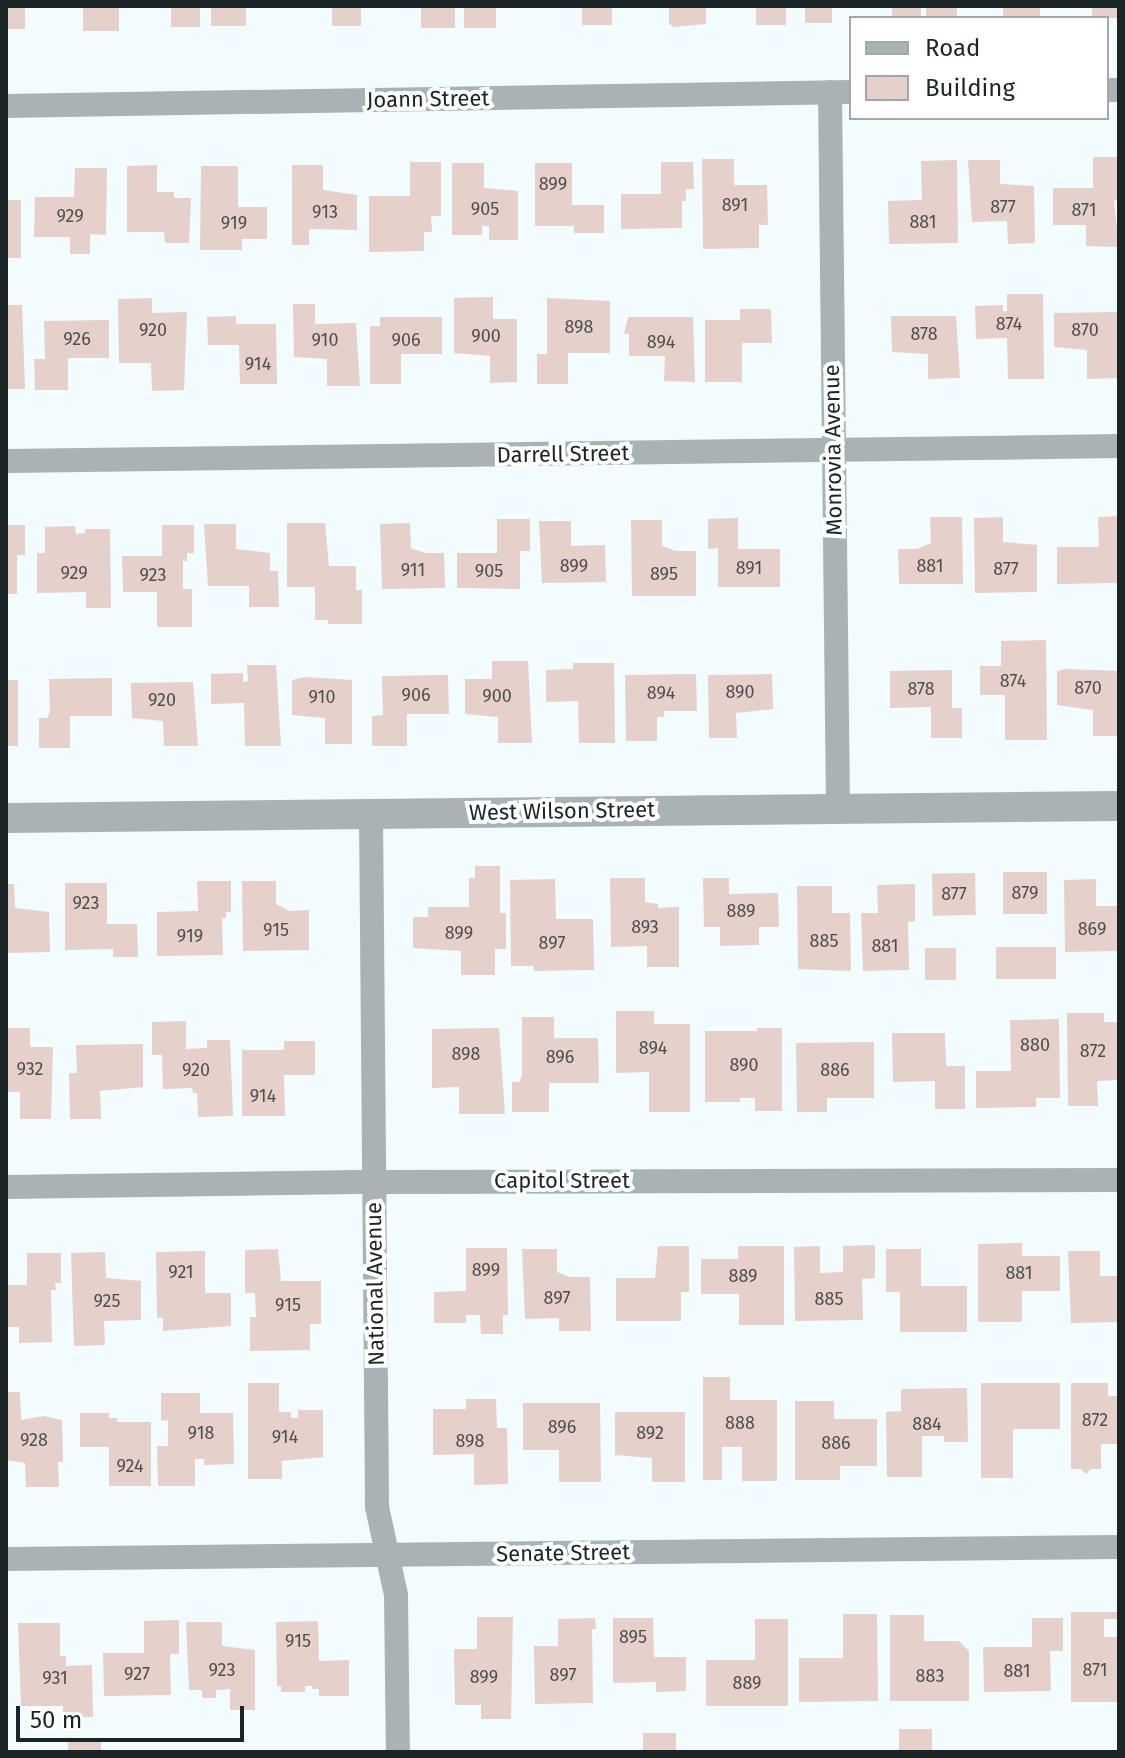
<!DOCTYPE html>
<html>
<head>
<meta charset="utf-8">
<style>
	body { margin:0 }
	#map { position:relative; width:1125px; height:1758px; overflow:hidden; background:#f2fbfe; font-family:"Fira Sans",sans-serif }
	div>[style] { position:absolute }
	.building>* { inset:0; background:#e6d0ca; transform-origin:0 0 }
	.minor>* { height:24px; margin:-12px; padding:0 12px; transform-origin:12px; border-radius:12px; background:#a9b3b6 }
	.tertiary>* { height:30px; margin:-15px; padding:0 15px; transform-origin:15px; border-radius:15px; background:#a9b3b6 }
	span { translate:-50% -50%; white-space:nowrap; text-align:center; line-height:1.15; -webkit-text-stroke:8px #fff; paint-order:stroke }
	.number-label { font-size:18px; color:#4e4f4f }
	.number-label span { -webkit-text-stroke-width:0 }
	.street-label { font-size:22px; color:#1b2426 }
	.frame { position:absolute; inset:0; border:8px solid #1b2426; pointer-events:none }
	.legend { position:absolute; left:849px; top:16px; width:260px; height:104px; box-sizing:border-box; background:#fff; border:2px solid #a4a7a8; margin:0; padding:10px 14px; list-style:none; font-size:24px; color:#1b2426 }
	.legend li { display:flex; align-items:center; gap:16px; height:40px }
	.legend b { width:40px; border:2px solid #a4a7a8 }
	.scale { position:absolute; left:16px; top:1706px; width:228px; height:36px; box-sizing:border-box; border:4px solid #1b2426; border-top:0; padding-left:10px; font-size:24px; line-height:28px; white-space:nowrap; color:#1b2426; -webkit-text-stroke:6px #fff; paint-order:stroke }
</style>
</head>
<body>
<div id="map">
	<div class="building">
		<div style="left:6px;top:6px;width:19px;height:23px"></div>
		<div style="left:83px;top:6px;width:36px;height:25px"></div>
		<div style="left:171px;top:6px;width:29px;height:21px"></div>
		<div style="left:211px;top:6px;width:35px;height:20px"></div>
		<div style="left:332px;top:6px;width:29px;height:20px"></div>
		<div style="left:421px;top:6px;width:34px;height:22px"></div>
		<div style="left:464px;top:6px;width:32px;height:22px"></div>
		<div style="left:582px;top:6px;width:30px;height:19px"></div>
		<div style="clip-path:polygon(669px 6px,706px 6px,706px 24px,674px 27px,669px 24px)"></div>
		<div style="left:756px;top:6px;width:30px;height:19px"></div>
		<div style="left:805px;top:6px;width:27px;height:17px"></div>
		<div style="left:892px;top:6px;width:29px;height:12px"></div>
		<div style="left:926px;top:6px;width:31px;height:12px"></div>
		<div style="left:1003px;top:6px;width:37px;height:12px"></div>
		<div style="left:1092px;top:6px;width:27px;height:12px"></div>
		<div style="clip-path:polygon(1093px 157px,1119px 157px,1119px 200px,1114px 200px,1119px 247px,1086px 246px,1086px 225px,1053px 225px,1053px 188px,1093px 188px)"></div>
		<div style="clip-path:polygon(702px 159px,734px 159px,734px 185px,767px 185px,768px 225px,759px 225px,759px 248px,703px 249px)"></div>
		<div style="clip-path:polygon(957px 160px,958px 243px,889px 244px,888px 201px,922px 200px,921px 161px)"></div>
		<div style="clip-path:polygon(968px 160px,1000px 160px,1000px 184px,1034px 186px,1035px 243px,1008px 244px,1007px 221px,972px 222px)"></div>
		<div style="clip-path:polygon(410px 162px,441px 162px,441px 216px,431px 216px,432px 232px,424px 232px,424px 251px,369px 252px,369px 196px,410px 196px)"></div>
		<div style="clip-path:polygon(661px 162px,693px 162px,694px 189px,686px 189px,686px 201px,682px 201px,682px 228px,621px 229px,621px 194px,661px 194px)"></div>
		<div style="clip-path:polygon(452px 163px,484px 163px,484px 188px,518px 191px,518px 240px,489px 240px,489px 226px,482px 226px,482px 235px,452px 235px)"></div>
		<div style="clip-path:polygon(535px 163px,572px 163px,572px 205px,604px 205px,604px 233px,574px 233px,574px 226px,535px 226px)"></div>
		<div style="clip-path:polygon(157px 165px,157px 192px,174px 192px,174px 198px,191px 198px,189px 243px,165px 243px,164px 232px,127px 232px,127px 166px)"></div>
		<div style="clip-path:polygon(292px 165px,323px 165px,323px 190px,357px 195px,357px 230px,309px 229px,309px 245px,292px 245px)"></div>
		<div style="clip-path:polygon(201px 166px,238px 166px,238px 207px,267px 207px,267px 239px,242px 239px,242px 250px,200px 250px)"></div>
		<div style="clip-path:polygon(75px 168px,107px 168px,106px 235px,90px 234px,90px 254px,70px 254px,70px 237px,34px 237px,35px 197px,74px 197px)"></div>
		<div style="left:6px;top:200px;width:15px;height:58px"></div>
		<div style="clip-path:polygon(1007px 294px,1043px 294px,1044px 379px,1008px 379px,1007px 338px,976px 339px,975px 306px,1003px 305px,1003px 311px,1007px 311px)"></div>
		<div style="clip-path:polygon(493px 297px,493px 319px,517px 319px,517px 382px,490px 383px,490px 356px,454px 353px,454px 298px)"></div>
		<div style="clip-path:polygon(152px 298px,152px 313px,187px 312px,184px 390px,152px 391px,151px 363px,119px 363px,118px 299px)"></div>
		<div style="clip-path:polygon(547px 298px,610px 301px,610px 353px,568px 353px,568px 384px,537px 384px,537px 354px,547px 354px)"></div>
		<div style="clip-path:polygon(293px 304px,315px 304px,315px 324px,356px 323px,360px 386px,327px 386px,327px 359px,294px 357px)"></div>
		<div style="clip-path:polygon(6px 305px,22px 305px,25px 389px,6px 389px)"></div>
		<div style="clip-path:polygon(740px 309px,771px 309px,772px 343px,742px 343px,742px 382px,705px 382px,705px 320px,740px 320px)"></div>
		<div style="clip-path:polygon(1117px 312px,1118px 378px,1087px 379px,1087px 350px,1054px 347px,1054px 313px)"></div>
		<div style="clip-path:polygon(236px 316px,236px 324px,276px 324px,277px 384px,240px 384px,239px 345px,208px 345px,207px 317px)"></div>
		<div style="clip-path:polygon(891px 316px,956px 316px,960px 378px,928px 379px,928px 354px,892px 352px)"></div>
		<div style="clip-path:polygon(380px 317px,442px 317px,442px 354px,401px 354px,401px 384px,370px 384px,370px 326px,380px 326px)"></div>
		<div style="clip-path:polygon(628px 317px,693px 317px,695px 382px,664px 381px,665px 356px,629px 356px,629px 334px,624px 334px)"></div>
		<div style="clip-path:polygon(109px 320px,109px 358px,68px 358px,68px 390px,35px 390px,34px 359px,45px 359px,44px 321px)"></div>
		<div style="clip-path:polygon(1119px 516px,1118px 583px,1057px 584px,1057px 547px,1099px 547px,1098px 517px)"></div>
		<div style="clip-path:polygon(930px 517px,962px 517px,963px 584px,899px 584px,898px 549px,917px 549px,931px 543px)"></div>
		<div style="clip-path:polygon(1003px 517px,1003px 542px,1037px 545px,1037px 592px,975px 593px,974px 518px)"></div>
		<div style="clip-path:polygon(738px 518px,738px 549px,780px 549px,780px 587px,718px 587px,718px 548px,708px 549px,708px 519px)"></div>
		<div style="clip-path:polygon(497px 519px,530px 519px,530px 551px,520px 551px,520px 589px,457px 588px,457px 553px,497px 553px)"></div>
		<div style="clip-path:polygon(631px 520px,662px 520px,662px 546px,676px 551px,696px 551px,696px 596px,632px 596px)"></div>
		<div style="clip-path:polygon(539px 521px,571px 521px,571px 546px,605px 545px,606px 582px,542px 583px)"></div>
		<div style="clip-path:polygon(287px 523px,325px 523px,329px 566px,356px 566px,356px 590px,362px 590px,362px 624px,328px 624px,328px 620px,315px 620px,315px 587px,287px 587px)"></div>
		<div style="clip-path:polygon(410px 523px,411px 548px,425px 553px,444px 553px,445px 588px,382px 589px,380px 524px)"></div>
		<div style="clip-path:polygon(204px 524px,236px 524px,236px 549px,270px 553px,270px 571px,278px 571px,279px 607px,249px 607px,249px 586px,208px 586px)"></div>
		<div style="clip-path:polygon(6px 525px,25px 525px,25px 555px,17px 555px,17px 594px,6px 594px)"></div>
		<div style="clip-path:polygon(162px 525px,194px 525px,194px 553px,187px 553px,187px 561px,183px 561px,183px 589px,192px 589px,192px 627px,157px 627px,157px 592px,123px 592px,122px 556px,162px 556px)"></div>
		<div style="clip-path:polygon(75px 526px,76px 534px,85px 533px,85px 529px,110px 529px,111px 608px,86px 608px,86px 592px,37px 593px,37px 553px,45px 553px,45px 527px)"></div>
		<div style="clip-path:polygon(1046px 640px,1047px 740px,1005px 740px,1005px 695px,980px 695px,980px 666px,1001px 666px,1001px 641px)"></div>
		<div style="clip-path:polygon(492px 661px,528px 661px,532px 743px,498px 743px,498px 717px,465px 714px,465px 679px,492px 679px)"></div>
		<div style="clip-path:polygon(573px 663px,614px 663px,615px 743px,579px 743px,578px 701px,546px 702px,546px 670px,573px 669px)"></div>
		<div style="clip-path:polygon(247px 665px,276px 665px,281px 746px,245px 746px,244px 703px,211px 704px,211px 674px,243px 673px,243px 682px,248px 681px)"></div>
		<div style="clip-path:polygon(1066px 669px,1119px 671px,1119px 736px,1093px 736px,1093px 710px,1057px 705px,1057px 671px)"></div>
		<div style="clip-path:polygon(952px 670px,952px 708px,962px 708px,962px 738px,931px 738px,931px 707px,890px 708px,890px 671px)"></div>
		<div style="clip-path:polygon(696px 674px,697px 711px,664px 711px,664px 717px,657px 717px,657px 741px,626px 741px,625px 675px)"></div>
		<div style="clip-path:polygon(772px 674px,773px 709px,736px 713px,737px 738px,709px 738px,708px 675px)"></div>
		<div style="clip-path:polygon(448px 675px,449px 714px,407px 714px,407px 746px,372px 746px,372px 716px,383px 715px,382px 676px)"></div>
		<div style="clip-path:polygon(306px 677px,352px 680px,352px 744px,325px 744px,325px 718px,292px 715px,292px 680px)"></div>
		<div style="clip-path:polygon(112px 678px,112px 716px,70px 716px,70px 748px,39px 748px,39px 718px,47px 718px,50px 711px,49px 679px)"></div>
		<div style="left:6px;top:680px;width:12px;height:66px"></div>
		<div style="clip-path:polygon(193px 682px,198px 746px,164px 746px,163px 721px,132px 718px,131px 683px)"></div>
		<div style="clip-path:polygon(475px 866px,500px 866px,500px 913px,506px 913px,506px 949px,495px 949px,495px 975px,461px 975px,461px 951px,413px 948px,413px 917px,428px 917px,428px 907px,469px 907px,469px 878px,475px 878px)"></div>
		<div style="left:1003px;top:872px;width:44px;height:42px"></div>
		<div style="left:975px;top:873px;width:42px;height:43px;rotate:89deg"></div>
		<div style="clip-path:polygon(610px 878px,645px 878px,645px 902px,658px 904px,658px 908px,679px 907px,679px 967px,647px 967px,647px 946px,611px 947px)"></div>
		<div style="clip-path:polygon(703px 878px,729px 878px,729px 894px,778px 893px,779px 927px,759px 927px,759px 945px,720px 946px,720px 927px,704px 927px)"></div>
		<div style="clip-path:polygon(555px 879px,556px 919px,593px 919px,594px 970px,534px 971px,534px 966px,511px 966px,510px 880px)"></div>
		<div style="clip-path:polygon(1096px 879px,1096px 906px,1119px 906px,1119px 951px,1065px 952px,1064px 880px)"></div>
		<div style="clip-path:polygon(197px 881px,231px 881px,231px 912px,226px 912px,226px 918px,222px 918px,223px 955px,157px 956px,157px 912px,198px 911px)"></div>
		<div style="clip-path:polygon(242px 881px,276px 881px,276px 904px,289px 911px,309px 910px,309px 950px,243px 951px)"></div>
		<div style="clip-path:polygon(65px 883px,107px 883px,107px 924px,137px 924px,138px 957px,113px 957px,113px 949px,65px 950px)"></div>
		<div style="clip-path:polygon(6px 884px,14px 884px,15px 908px,49px 912px,50px 952px,6px 953px)"></div>
		<div style="clip-path:polygon(915px 884px,915px 921px,908px 922px,909px 970px,863px 971px,861px 913px,878px 913px,877px 885px)"></div>
		<div style="clip-path:polygon(797px 886px,832px 886px,832px 913px,850px 913px,851px 971px,798px 969px)"></div>
		<div style="left:1056px;top:947px;width:32px;height:60px;rotate:90deg"></div>
		<div style="left:925px;top:948px;width:31px;height:32px"></div>
		<div style="clip-path:polygon(616px 1011px,654px 1011px,654px 1024px,690px 1024px,690px 1112px,649px 1112px,649px 1072px,616px 1073px)"></div>
		<div style="clip-path:polygon(1067px 1013px,1104px 1013px,1104px 1022px,1119px 1022px,1119px 1080px,1097px 1081px,1098px 1106px,1068px 1106px)"></div>
		<div style="clip-path:polygon(522px 1017px,554px 1017px,554px 1038px,598px 1038px,599px 1083px,549px 1083px,549px 1112px,512px 1112px,512px 1082px,519px 1082px,522px 1076px)"></div>
		<div style="clip-path:polygon(1059px 1019px,1060px 1098px,1036px 1098px,1036px 1107px,976px 1108px,976px 1071px,1011px 1071px,1010px 1020px)"></div>
		<div style="clip-path:polygon(186px 1021px,186px 1049px,207px 1048px,207px 1040px,230px 1040px,233px 1116px,198px 1117px,197px 1093px,193px 1093px,192px 1088px,163px 1089px,162px 1055px,152px 1055px,152px 1022px)"></div>
		<div style="clip-path:polygon(6px 1028px,30px 1028px,30px 1047px,53px 1047px,51px 1119px,20px 1119px,20px 1092px,6px 1092px)"></div>
		<div style="clip-path:polygon(499px 1028px,505px 1114px,459px 1114px,459px 1087px,432px 1088px,432px 1029px)"></div>
		<div style="clip-path:polygon(757px 1028px,782px 1028px,782px 1111px,755px 1111px,755px 1098px,740px 1098px,740px 1102px,705px 1102px,705px 1031px,757px 1031px)"></div>
		<div style="clip-path:polygon(892px 1033px,945px 1033px,946px 1066px,965px 1066px,965px 1109px,935px 1109px,935px 1081px,893px 1082px)"></div>
		<div style="clip-path:polygon(284px 1041px,315px 1041px,315px 1075px,284px 1075px,285px 1116px,242px 1116px,242px 1050px,284px 1050px)"></div>
		<div style="clip-path:polygon(874px 1042px,874px 1098px,827px 1098px,827px 1112px,797px 1112px,796px 1043px)"></div>
		<div style="clip-path:polygon(143px 1044px,143px 1087px,100px 1091px,101px 1119px,70px 1119px,69px 1073px,77px 1073px,76px 1045px)"></div>
		<div style="clip-path:polygon(1022px 1243px,1022px 1256px,1060px 1256px,1060px 1291px,1022px 1291px,1022px 1322px,978px 1322px,978px 1244px)"></div>
		<div style="clip-path:polygon(875px 1245px,875px 1278px,862px 1279px,863px 1320px,795px 1321px,794px 1247px,820px 1246px,820px 1273px,843px 1272px,843px 1246px)"></div>
		<div style="clip-path:polygon(658px 1246px,689px 1246px,689px 1292px,681px 1292px,681px 1321px,616px 1321px,616px 1278px,655px 1278px)"></div>
		<div style="clip-path:polygon(738px 1246px,784px 1246px,784px 1325px,739px 1325px,739px 1294px,701px 1294px,701px 1259px,738px 1259px)"></div>
		<div style="clip-path:polygon(466px 1248px,507px 1248px,508px 1315px,503px 1315px,503px 1334px,481px 1334px,480px 1315px,466px 1315px,466px 1323px,434px 1323px,434px 1292px,466px 1291px)"></div>
		<div style="clip-path:polygon(278px 1249px,281px 1281px,321px 1281px,321px 1324px,310px 1324px,310px 1350px,250px 1351px,250px 1317px,256px 1317px,255px 1293px,245px 1293px,245px 1250px)"></div>
		<div style="clip-path:polygon(522px 1249px,557px 1249px,557px 1272px,569px 1277px,590px 1277px,591px 1331px,559px 1331px,559px 1318px,525px 1319px)"></div>
		<div style="clip-path:polygon(886px 1249px,921px 1249px,921px 1286px,967px 1286px,967px 1332px,900px 1332px,900px 1292px,886px 1292px)"></div>
		<div style="clip-path:polygon(205px 1251px,205px 1293px,231px 1293px,231px 1326px,163px 1331px,163px 1318px,157px 1318px,156px 1252px)"></div>
		<div style="clip-path:polygon(1068px 1251px,1100px 1251px,1100px 1276px,1119px 1276px,1119px 1322px,1071px 1323px)"></div>
		<div style="clip-path:polygon(105px 1252px,106px 1278px,141px 1281px,141px 1320px,104px 1321px,105px 1345px,74px 1346px,71px 1253px)"></div>
		<div style="clip-path:polygon(27px 1253px,61px 1253px,61px 1283px,55px 1283px,56px 1290px,51px 1290px,52px 1342px,19px 1343px,19px 1327px,6px 1327px,6px 1285px,27px 1285px)"></div>
		<div style="clip-path:polygon(703px 1377px,730px 1377px,730px 1400px,777px 1400px,777px 1481px,742px 1481px,742px 1447px,722px 1447px,722px 1480px,703px 1480px)"></div>
		<div style="clip-path:polygon(248px 1383px,279px 1383px,279px 1412px,291px 1412px,291px 1418px,298px 1418px,298px 1410px,323px 1410px,323px 1457px,282px 1461px,282px 1479px,248px 1479px)"></div>
		<div style="clip-path:polygon(981px 1383px,1060px 1383px,1060px 1429px,1013px 1429px,1013px 1478px,981px 1478px)"></div>
		<div style="clip-path:polygon(1071px 1383px,1108px 1383px,1108px 1396px,1119px 1396px,1119px 1444px,1101px 1444px,1101px 1469px,1091px 1469px,1086px 1474px,1081px 1469px,1071px 1469px)"></div>
		<div style="clip-path:polygon(967px 1388px,968px 1442px,944px 1442px,944px 1436px,922px 1436px,922px 1477px,887px 1477px,886px 1412px,901px 1411px,901px 1389px)"></div>
		<div style="clip-path:polygon(6px 1392px,20px 1392px,21px 1420px,44px 1416px,62px 1420px,63px 1462px,58px 1462px,59px 1487px,26px 1487px,25px 1463px,6px 1460px)"></div>
		<div style="clip-path:polygon(161px 1393px,200px 1393px,200px 1413px,233px 1413px,234px 1464px,204px 1465px,204px 1459px,195px 1459px,195px 1486px,158px 1486px,157px 1446px,168px 1446px,168px 1420px,161px 1421px)"></div>
		<div style="clip-path:polygon(466px 1399px,496px 1399px,497px 1428px,507px 1428px,508px 1484px,474px 1485px,474px 1454px,433px 1455px,433px 1409px,466px 1409px)"></div>
		<div style="clip-path:polygon(795px 1401px,834px 1401px,834px 1419px,877px 1419px,877px 1466px,840px 1466px,840px 1480px,795px 1480px)"></div>
		<div style="clip-path:polygon(523px 1403px,600px 1403px,601px 1482px,559px 1482px,559px 1450px,523px 1450px)"></div>
		<div style="clip-path:polygon(615px 1412px,685px 1412px,685px 1482px,652px 1482px,652px 1458px,615px 1455px)"></div>
		<div style="clip-path:polygon(80px 1413px,109px 1413px,109px 1418px,117px 1418px,117px 1422px,151px 1422px,151px 1486px,109px 1486px,109px 1447px,80px 1447px)"></div>
		<div style="clip-path:polygon(1071px 1612px,1117px 1612px,1117px 1619px,1104px 1619px,1104px 1637px,1119px 1637px,1119px 1702px,1071px 1702px)"></div>
		<div style="clip-path:polygon(843px 1614px,877px 1614px,878px 1701px,799px 1702px,799px 1658px,843px 1658px)"></div>
		<div style="clip-path:polygon(890px 1615px,924px 1615px,924px 1641px,959px 1641px,969px 1651px,969px 1701px,890px 1701px)"></div>
		<div style="clip-path:polygon(477px 1617px,513px 1617px,511px 1719px,481px 1719px,481px 1705px,455px 1705px,454px 1649px,477px 1649px)"></div>
		<div style="clip-path:polygon(595px 1618px,596px 1629px,592px 1629px,593px 1703px,535px 1704px,534px 1646px,558px 1646px,558px 1619px)"></div>
		<div style="clip-path:polygon(613px 1618px,653px 1618px,654px 1657px,686px 1657px,686px 1691px,656px 1692px,656px 1682px,613px 1683px)"></div>
		<div style="clip-path:polygon(1032px 1618px,1063px 1618px,1063px 1651px,1050px 1651px,1051px 1691px,984px 1692px,983px 1647px,1032px 1647px)"></div>
		<div style="clip-path:polygon(755px 1619px,788px 1619px,788px 1706px,706px 1706px,706px 1660px,755px 1660px)"></div>
		<div style="clip-path:polygon(179px 1620px,179px 1654px,170px 1654px,171px 1695px,104px 1696px,103px 1653px,144px 1653px,144px 1621px)"></div>
		<div style="clip-path:polygon(318px 1621px,319px 1661px,349px 1660px,349px 1696px,319px 1696px,319px 1689px,312px 1689px,312px 1686px,305px 1686px,305px 1692px,281px 1692px,281px 1686px,277px 1686px,276px 1622px)"></div>
		<div style="clip-path:polygon(186px 1622px,222px 1622px,222px 1646px,255px 1650px,255px 1710px,230px 1710px,230px 1689px,216px 1690px,216px 1698px,202px 1698px,202px 1690px,189px 1690px)"></div>
		<div style="clip-path:polygon(18px 1623px,60px 1623px,60px 1656px,66px 1656px,66px 1666px,92px 1665px,93px 1717px,63px 1717px,63px 1706px,21px 1706px)"></div>
		<div style="left:899px;top:1729px;width:33px;height:23px"></div>
		<div style="left:643px;top:1733px;width:33px;height:19px"></div>
		<div style="left:68px;top:1740px;width:33px;height:12px"></div>
	</div>
	<div class="minor">
		<div style="left:1107px;top:90px;width:12px"></div>
		<div style="left:830px;top:92px;width:716px;rotate:89.36deg"></div>
		<div style="left:6px;top:106px;width:845px;rotate:-0.95deg"></div>
		<div style="left:6px;top:461px;width:1113px;rotate:-0.77deg"></div>
		<div style="left:371px;top:814px;width:693px;rotate:89.5deg"></div>
		<div style="left:377px;top:1507px;width:90px;rotate:77.8deg"></div>
		<div style="left:396px;top:1595px;width:157px;rotate:89.3deg"></div>
		<div style="left:6px;top:1187px;width:368px;rotate:-0.8deg"></div>
		<div style="left:374px;top:1182px;width:745px;rotate:-0.15deg"></div>
		<div style="left:6px;top:1559px;width:1113px;rotate:-0.62deg"></div>
	</div>
	<div class="tertiary">
		<div style="left:6px;top:818px;width:1113px;rotate:-0.62deg"></div>
	</div>
	<div class="number-label">
		<span style="left:553px;top:184px">899</span>
		<span style="left:735px;top:205px">891</span>
		<span style="left:1003px;top:207px">877</span>
		<span style="left:485px;top:209px">905</span>
		<span style="left:1084px;top:210px">871</span>
		<span style="left:325px;top:212px">913</span>
		<span style="left:70px;top:216px">929</span>
		<span style="left:923px;top:222px">881</span>
		<span style="left:234px;top:223px">919</span>
		<span style="left:1009px;top:324px">874</span>
		<span style="left:579px;top:327px">898</span>
		<span style="left:153px;top:330px">920</span>
		<span style="left:1085px;top:330px">870</span>
		<span style="left:924px;top:334px">878</span>
		<span style="left:486px;top:336px">900</span>
		<span style="left:77px;top:339px">926</span>
		<span style="left:325px;top:340px">910</span>
		<span style="left:406px;top:340px">906</span>
		<span style="left:661px;top:342px">894</span>
		<span style="left:258px;top:364px">914</span>
		<span style="left:574px;top:566px">899</span>
		<span style="left:930px;top:566px">881</span>
		<span style="left:749px;top:568px">891</span>
		<span style="left:1006px;top:569px">877</span>
		<span style="left:413px;top:570px">911</span>
		<span style="left:489px;top:571px">905</span>
		<span style="left:74px;top:573px">929</span>
		<span style="left:664px;top:574px">895</span>
		<span style="left:153px;top:575px">923</span>
		<span style="left:1013px;top:681px">874</span>
		<span style="left:1088px;top:688px">870</span>
		<span style="left:921px;top:689px">878</span>
		<span style="left:740px;top:692px">890</span>
		<span style="left:661px;top:693px">894</span>
		<span style="left:416px;top:695px">906</span>
		<span style="left:497px;top:696px">900</span>
		<span style="left:322px;top:697px">910</span>
		<span style="left:162px;top:700px">920</span>
		<span style="left:1025px;top:893px">879</span>
		<span style="left:954px;top:894px">877</span>
		<span style="left:86px;top:903px">923</span>
		<span style="left:741px;top:911px">889</span>
		<span style="left:645px;top:927px">893</span>
		<span style="left:1092px;top:929px">869</span>
		<span style="left:276px;top:930px">915</span>
		<span style="left:459px;top:933px">899</span>
		<span style="left:190px;top:936px">919</span>
		<span style="left:824px;top:941px">885</span>
		<span style="left:552px;top:943px">897</span>
		<span style="left:885px;top:946px">881</span>
		<span style="left:1035px;top:1045px">880</span>
		<span style="left:653px;top:1048px">894</span>
		<span style="left:1093px;top:1051px">872</span>
		<span style="left:466px;top:1054px">898</span>
		<span style="left:560px;top:1057px">896</span>
		<span style="left:744px;top:1065px">890</span>
		<span style="left:30px;top:1069px">932</span>
		<span style="left:196px;top:1070px">920</span>
		<span style="left:835px;top:1070px">886</span>
		<span style="left:263px;top:1096px">914</span>
		<span style="left:486px;top:1270px">899</span>
		<span style="left:181px;top:1272px">921</span>
		<span style="left:1019px;top:1273px">881</span>
		<span style="left:743px;top:1276px">889</span>
		<span style="left:557px;top:1298px">897</span>
		<span style="left:829px;top:1299px">885</span>
		<span style="left:107px;top:1301px">925</span>
		<span style="left:288px;top:1305px">915</span>
		<span style="left:1095px;top:1420px">872</span>
		<span style="left:740px;top:1423px">888</span>
		<span style="left:927px;top:1424px">884</span>
		<span style="left:562px;top:1427px">896</span>
		<span style="left:201px;top:1433px">918</span>
		<span style="left:650px;top:1433px">892</span>
		<span style="left:285px;top:1437px">914</span>
		<span style="left:34px;top:1440px">928</span>
		<span style="left:470px;top:1441px">898</span>
		<span style="left:836px;top:1443px">886</span>
		<span style="left:130px;top:1466px">924</span>
		<span style="left:633px;top:1637px">895</span>
		<span style="left:298px;top:1641px">915</span>
		<span style="left:222px;top:1670px">923</span>
		<span style="left:1095px;top:1670px">871</span>
		<span style="left:1017px;top:1671px">881</span>
		<span style="left:137px;top:1674px">927</span>
		<span style="left:563px;top:1675px">897</span>
		<span style="left:930px;top:1676px">883</span>
		<span style="left:484px;top:1677px">899</span>
		<span style="left:55px;top:1678px">931</span>
		<span style="left:747px;top:1683px">889</span>
	</div>
	<div class="street-label">
		<span style="left:428px;top:99px;rotate:-1deg">Joann Street</span>
		<span style="left:833px;top:450px;rotate:-91deg">Monrovia Avenue</span>
		<span style="left:563px;top:454px;rotate:-1deg">Darrell Street</span>
		<span style="left:562px;top:811px;rotate:-1deg">West Wilson Street</span>
		<span style="left:562px;top:1181px">Capitol Street</span>
		<span style="left:375px;top:1284px;rotate:-91deg">National Avenue</span>
		<span style="left:563px;top:1553px;rotate:-1deg">Senate Street</span>
	</div>
	<div class="frame"></div>
	<ul class="legend">
	<li><b style="height:10px;background:#a9b3b6"></b>Road</li>
	<li><b style="height:22px;background:#e6d0ca"></b>Building</li>
	</ul>
	<div class="scale">50 m</div>
</div>
</body>
</html>
